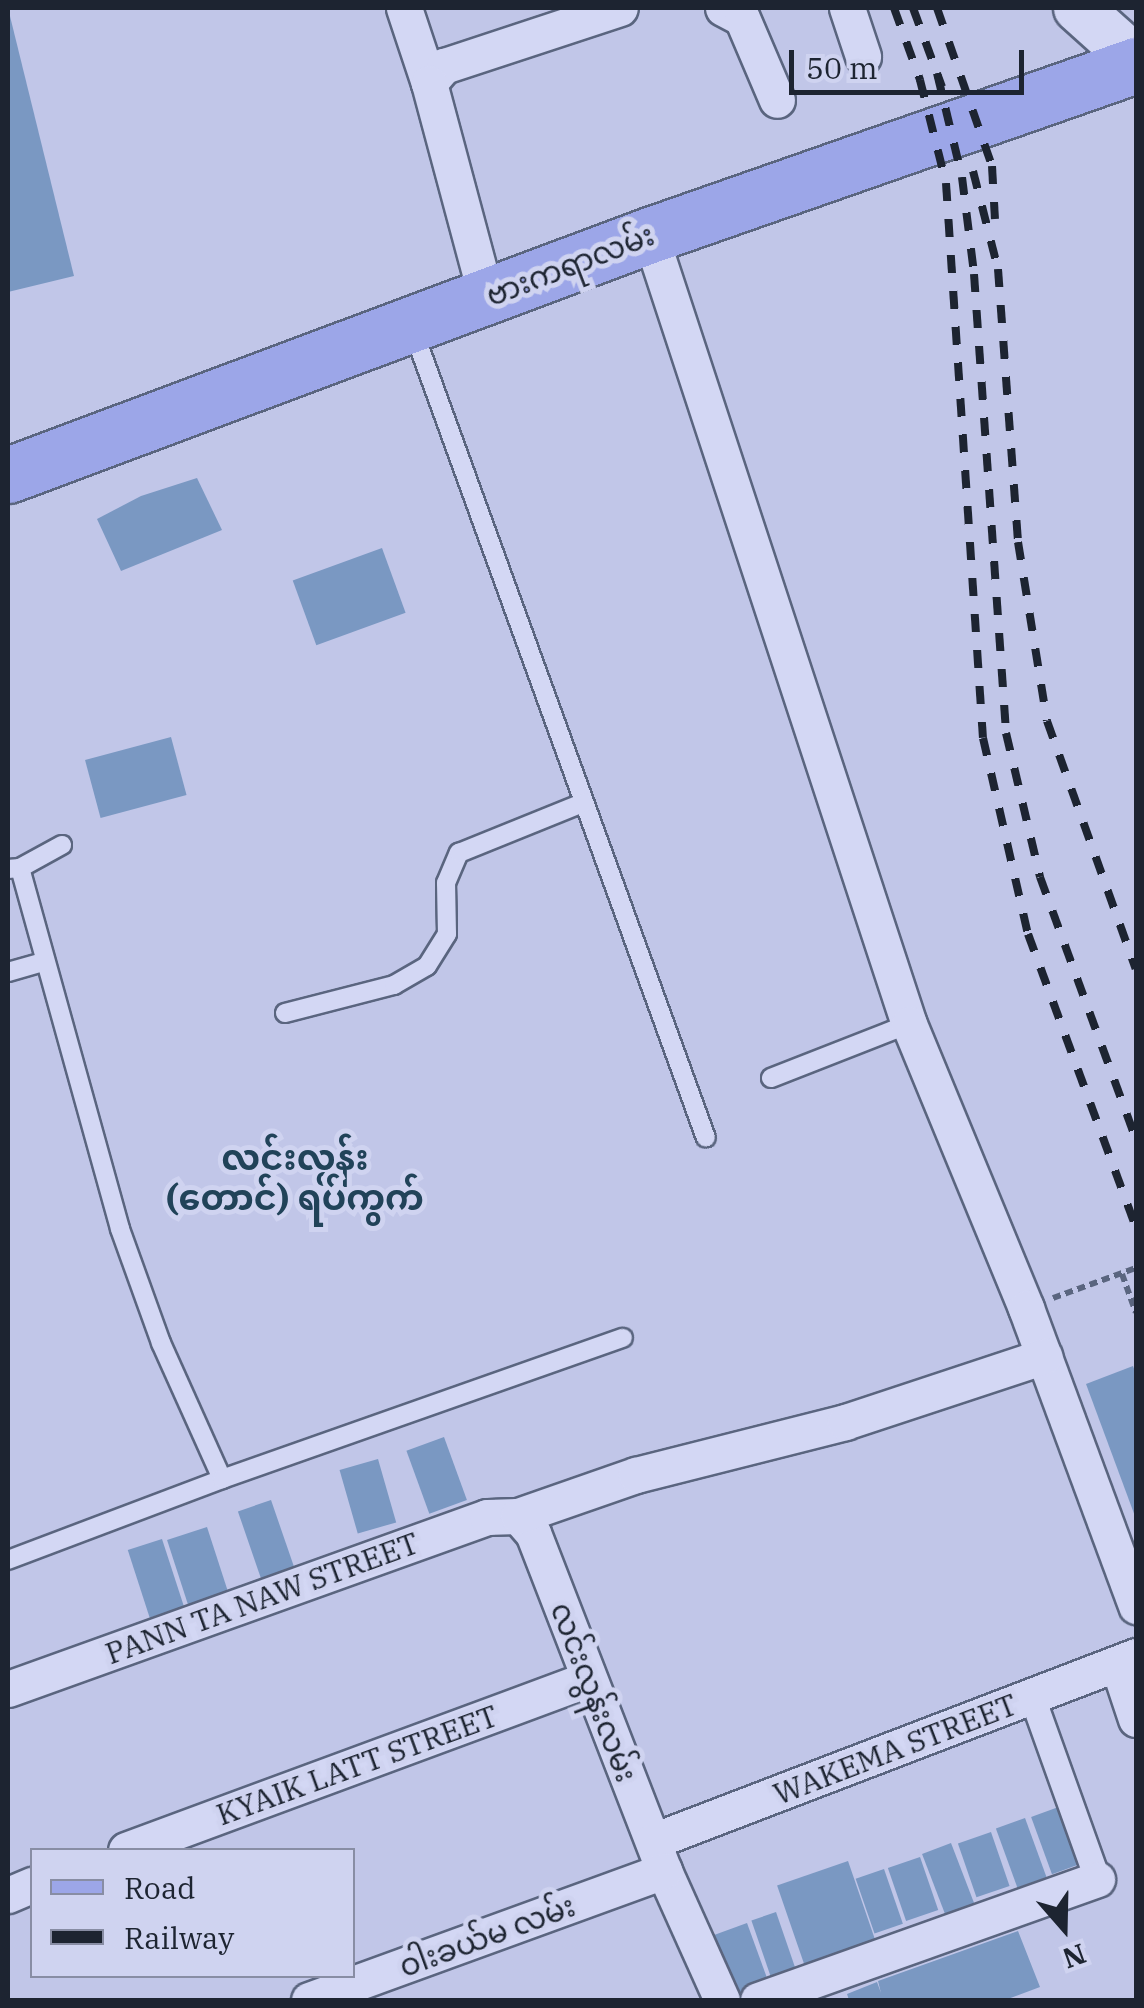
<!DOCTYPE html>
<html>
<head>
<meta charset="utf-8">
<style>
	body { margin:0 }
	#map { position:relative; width:1144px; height:2008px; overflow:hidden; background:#c1c6e8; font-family:"IBM Plex Serif","Noto Sans Myanmar",serif }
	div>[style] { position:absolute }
	.building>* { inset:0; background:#7a98c2; transform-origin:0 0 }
	.path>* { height:6px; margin-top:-3px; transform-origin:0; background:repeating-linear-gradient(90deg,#5a657f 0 8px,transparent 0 13px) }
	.roads { filter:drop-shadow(2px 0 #5a657f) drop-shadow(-2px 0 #5a657f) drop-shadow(0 2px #5a657f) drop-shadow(0 -2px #5a657f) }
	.service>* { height:18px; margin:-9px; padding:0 9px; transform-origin:9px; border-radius:9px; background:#d3d7f4 }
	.pedestrian>* { height:25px; margin:-12.5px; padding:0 12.5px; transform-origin:12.5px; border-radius:12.5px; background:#d3d7f4 }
	.minor>* { height:35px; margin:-17.5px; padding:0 17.5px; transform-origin:17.5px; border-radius:17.5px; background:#d3d7f4 }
	.secondary>* { height:48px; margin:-24px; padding:0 24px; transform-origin:24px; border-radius:24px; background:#d3d7f4 }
	.primary>* { height:55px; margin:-27.5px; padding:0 27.5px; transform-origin:27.5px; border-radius:27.5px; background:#9ca6e8 }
	.rail>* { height:8px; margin-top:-4px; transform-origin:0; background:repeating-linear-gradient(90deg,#1d2431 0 18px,transparent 0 36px) }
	span { translate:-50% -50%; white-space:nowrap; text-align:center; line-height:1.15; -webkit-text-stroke:10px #cfd3f0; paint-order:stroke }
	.street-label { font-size:30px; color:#1d2431 }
	.quarter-label { font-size:35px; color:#214359; font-weight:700 }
	.frame { position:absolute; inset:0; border:10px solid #1d2431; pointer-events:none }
	.legend { position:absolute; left:30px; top:1848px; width:325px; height:130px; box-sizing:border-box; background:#cfd3f0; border:2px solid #888da4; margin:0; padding:12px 18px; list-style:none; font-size:30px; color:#1d2431 }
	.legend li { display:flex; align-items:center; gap:20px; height:50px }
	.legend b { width:50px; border:2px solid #888da4 }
	.north { position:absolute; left:1014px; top:1878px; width:100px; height:100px; -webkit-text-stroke:8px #cfd3f0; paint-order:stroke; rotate:160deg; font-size:28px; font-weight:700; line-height:40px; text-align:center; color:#1d2431 }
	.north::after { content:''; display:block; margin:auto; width:35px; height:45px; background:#1d2431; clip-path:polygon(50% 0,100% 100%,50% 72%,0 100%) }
	.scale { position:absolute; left:789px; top:50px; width:235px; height:45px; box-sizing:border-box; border:5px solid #1d2431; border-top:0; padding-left:12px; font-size:30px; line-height:35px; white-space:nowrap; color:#1d2431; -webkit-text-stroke:8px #cfd3f0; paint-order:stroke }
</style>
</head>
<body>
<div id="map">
	<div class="building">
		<div style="clip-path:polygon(8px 8px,74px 276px,8px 292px)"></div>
		<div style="clip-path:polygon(197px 478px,222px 530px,121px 571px,97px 519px,141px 496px)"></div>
		<div style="left:382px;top:548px;width:69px;height:95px;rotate:70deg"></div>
		<div style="left:171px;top:737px;width:60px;height:89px;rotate:75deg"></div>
		<div style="clip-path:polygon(1133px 1366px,1136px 1374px,1136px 1519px,1086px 1384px)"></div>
		<div style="left:444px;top:1437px;width:67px;height:40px;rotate:70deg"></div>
		<div style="left:378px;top:1459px;width:66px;height:40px;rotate:74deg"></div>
		<div style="left:271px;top:1500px;width:72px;height:35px;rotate:71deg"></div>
		<div style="left:207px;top:1527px;width:73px;height:42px;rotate:72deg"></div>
		<div style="left:162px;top:1539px;width:71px;height:36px;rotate:72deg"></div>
		<div style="left:1064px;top:1805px;width:61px;height:35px;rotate:70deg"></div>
		<div style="left:1025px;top:1818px;width:63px;height:31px;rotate:70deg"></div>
		<div style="left:991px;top:1832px;width:57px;height:35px;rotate:71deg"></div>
		<div style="left:951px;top:1843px;width:66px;height:31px;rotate:69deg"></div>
		<div style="left:920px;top:1857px;width:56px;height:34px;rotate:71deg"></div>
		<div style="left:848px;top:1861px;width:83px;height:75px;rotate:71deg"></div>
		<div style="left:884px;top:1869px;width:58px;height:30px;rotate:71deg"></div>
		<div style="left:776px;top:1912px;width:61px;height:26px;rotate:71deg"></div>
		<div style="left:747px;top:1923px;width:63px;height:43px;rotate:70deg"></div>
		<div style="clip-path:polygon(1018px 1931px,1040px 1987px,1005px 2000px,849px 2000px,847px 1994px,877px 1982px,881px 1993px,878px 1981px)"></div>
	</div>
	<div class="path">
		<div style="left:1122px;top:1274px;width:41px;rotate:70.3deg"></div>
		<div style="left:1053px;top:1298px;width:88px;rotate:-19.9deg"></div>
	</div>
	<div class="roads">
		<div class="service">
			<div style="left:413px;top:330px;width:859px;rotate:70.07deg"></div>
			<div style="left:20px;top:868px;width:375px;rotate:74.5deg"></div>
			<div style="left:120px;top:1229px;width:121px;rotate:70.2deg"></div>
			<div style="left:161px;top:1343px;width:149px;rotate:65.8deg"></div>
			<div style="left:8px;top:869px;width:12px;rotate:-5deg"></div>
			<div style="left:20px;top:868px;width:48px;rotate:-28.7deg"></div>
			<div style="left:8px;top:972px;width:36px;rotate:-16deg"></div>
			<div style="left:285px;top:1013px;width:113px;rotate:-14.4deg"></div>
			<div style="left:394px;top:985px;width:38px;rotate:-30deg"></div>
			<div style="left:427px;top:966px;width:38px;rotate:-58deg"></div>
			<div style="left:447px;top:934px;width:51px;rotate:-91.1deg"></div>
			<div style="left:446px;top:883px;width:33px;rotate:-67deg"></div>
			<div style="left:459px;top:853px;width:134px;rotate:-22deg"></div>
			<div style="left:771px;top:1078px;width:148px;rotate:-21.4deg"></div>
			<div style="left:8px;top:1560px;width:229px;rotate:-20.7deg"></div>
			<div style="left:222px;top:1479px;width:425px;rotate:-19.4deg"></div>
		</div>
		<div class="pedestrian">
			<div style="left:1032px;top:1697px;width:193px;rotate:70.3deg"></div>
		</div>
		<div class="minor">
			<div style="left:404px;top:8px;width:79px;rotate:71.6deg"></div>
			<div style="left:429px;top:83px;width:23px;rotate:-49deg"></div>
			<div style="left:444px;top:66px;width:185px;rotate:-18.2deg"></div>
			<div style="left:723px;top:8px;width:21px;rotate:28deg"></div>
			<div style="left:742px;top:18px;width:89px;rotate:66.9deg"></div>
			<div style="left:847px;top:8px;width:51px;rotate:71.6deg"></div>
			<div style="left:429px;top:83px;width:220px;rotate:75deg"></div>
			<div style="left:650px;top:235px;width:830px;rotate:71.83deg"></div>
			<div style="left:909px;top:1024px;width:307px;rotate:67.6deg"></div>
			<div style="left:1026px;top:1308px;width:318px;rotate:69.7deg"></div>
			<div style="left:518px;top:1516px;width:23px;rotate:49deg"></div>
			<div style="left:533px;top:1533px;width:362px;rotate:68.8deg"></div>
			<div style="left:664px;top:1871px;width:141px;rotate:65.8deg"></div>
			<div style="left:1118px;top:1665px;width:57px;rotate:71.6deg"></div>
			<div style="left:8px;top:1689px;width:509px;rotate:-19.75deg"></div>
			<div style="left:487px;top:1517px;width:31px;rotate:-2deg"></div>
			<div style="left:518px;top:1516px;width:125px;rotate:-19.2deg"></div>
			<div style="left:636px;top:1475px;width:216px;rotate:-14.2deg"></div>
			<div style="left:845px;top:1422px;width:210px;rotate:-18.3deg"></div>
			<div style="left:653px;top:1841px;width:517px;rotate:-20.96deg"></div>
			<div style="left:126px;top:1850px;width:493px;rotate:-20.3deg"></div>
			<div style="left:8px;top:1895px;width:26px;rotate:-23deg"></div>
			<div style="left:309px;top:2000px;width:378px;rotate:-20deg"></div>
			<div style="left:758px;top:2000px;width:360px;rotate:-19.6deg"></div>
		</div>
		<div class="secondary">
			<div style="left:1078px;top:8px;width:78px;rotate:41.9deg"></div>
		</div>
		<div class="primary">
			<div style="left:8px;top:475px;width:685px;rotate:-20.5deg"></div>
			<div style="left:650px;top:235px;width:515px;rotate:-19.28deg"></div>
		</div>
	</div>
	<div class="rail">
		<div style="left:894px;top:8px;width:77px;rotate:70.1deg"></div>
		<div style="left:920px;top:80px;width:106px;rotate:75.8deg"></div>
		<div style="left:946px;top:183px;width:556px;rotate:86.19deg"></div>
		<div style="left:983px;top:738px;width:201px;rotate:77.1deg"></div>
		<div style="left:1028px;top:934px;width:312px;rotate:69.8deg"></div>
		<div style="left:913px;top:8px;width:84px;rotate:69.8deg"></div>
		<div style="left:937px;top:8px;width:167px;rotate:70.8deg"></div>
		<div style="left:992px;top:166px;width:53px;rotate:86.8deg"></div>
		<div style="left:937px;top:73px;width:107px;rotate:76.5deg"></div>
		<div style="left:962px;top:177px;width:98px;rotate:82.9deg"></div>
		<div style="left:974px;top:274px;width:460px;rotate:86deg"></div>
		<div style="left:1006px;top:733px;width:148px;rotate:76.7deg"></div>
		<div style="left:1040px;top:877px;width:279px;rotate:69.9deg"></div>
		<div style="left:973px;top:171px;width:101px;rotate:75.7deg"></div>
		<div style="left:998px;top:269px;width:274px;rotate:85.8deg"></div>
		<div style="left:1018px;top:542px;width:181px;rotate:80.8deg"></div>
		<div style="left:1047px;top:721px;width:263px;rotate:70.3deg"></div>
	</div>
	<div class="street-label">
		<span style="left:570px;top:265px;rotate:-21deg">ဗားကရာလမ်း</span>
		<span style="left:262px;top:1598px;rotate:-20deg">PANN TA NAW STREET</span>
		<span style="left:594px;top:1692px;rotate:69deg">လင်းလွန်းလမ်း</span>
		<span style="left:895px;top:1749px;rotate:-21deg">WAKEMA STREET</span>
		<span style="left:357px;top:1765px;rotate:-20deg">KYAIK LATT STREET</span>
		<span style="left:487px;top:1936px;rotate:-20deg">ဝါးခယ်မ လမ်း</span>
	</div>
	<div class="quarter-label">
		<span style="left:295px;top:1177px">လင်းလွန်း<br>(တောင်) ရပ်ကွက်</span>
	</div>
	<div class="frame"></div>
	<ul class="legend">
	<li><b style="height:12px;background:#9ca6e8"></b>Road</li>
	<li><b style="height:12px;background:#1d2431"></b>Railway</li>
	</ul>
	<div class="north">N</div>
	<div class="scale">50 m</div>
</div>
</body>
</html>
